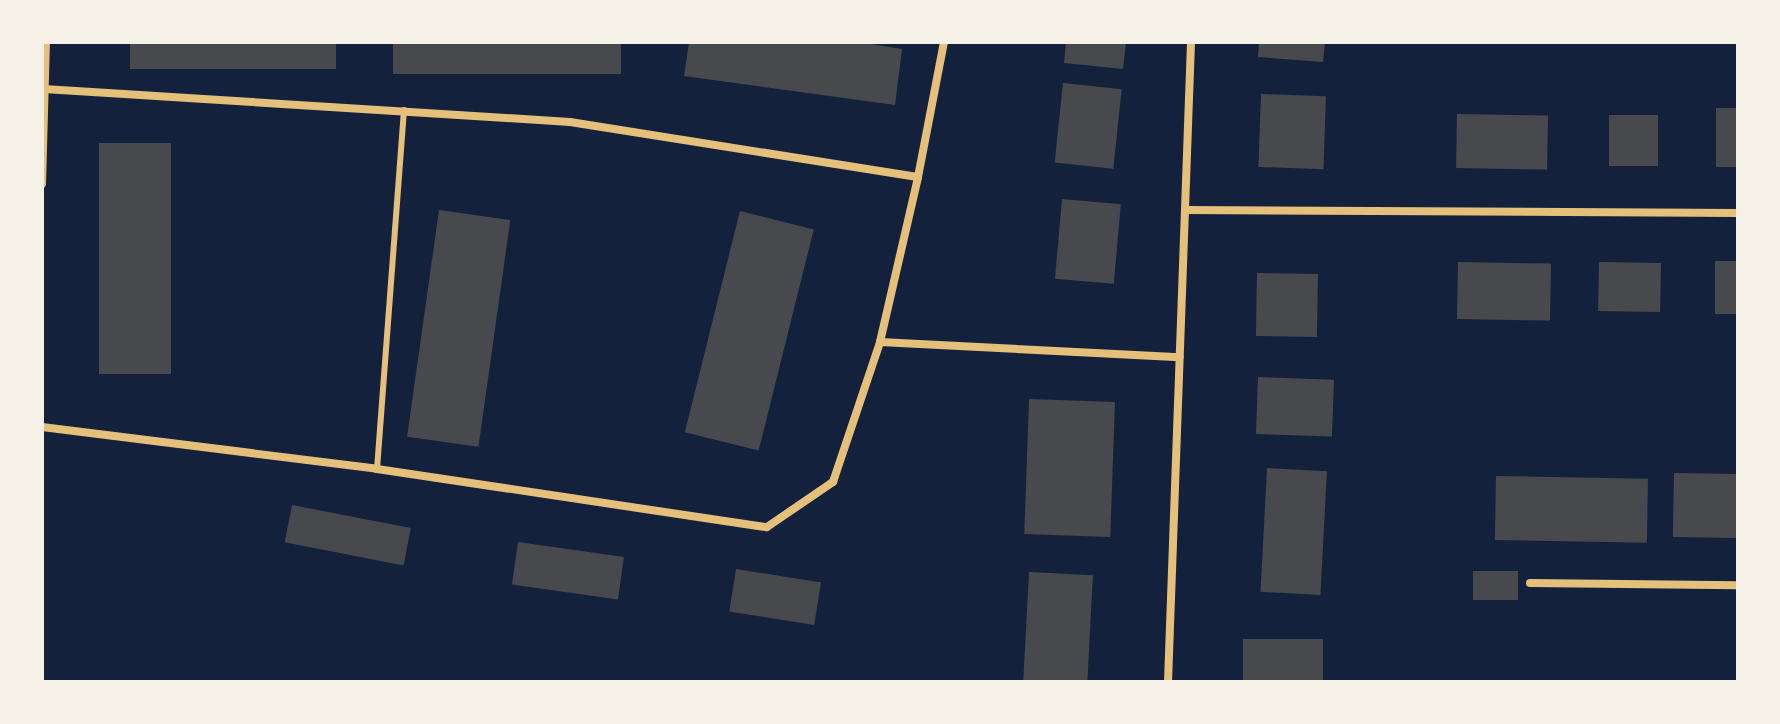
<!DOCTYPE html>
<html>
<head>
<meta charset="utf-8">
<style>
	body { margin:0 }
	#map { position:relative; width:1780px; height:724px; overflow:hidden; background:#14213d; font-family:Quicksand,sans-serif }
	div>[style] { position:absolute }
	.building>* { inset:0; background:#48494c; transform-origin:0 0 }
	.service>* { height:6px; margin:-3px; padding:0 3px; transform-origin:3px; border-radius:3px; background:#e5c07b }
	.minor>* { height:8px; margin:-4px; padding:0 4px; transform-origin:4px; border-radius:4px; background:#e5c07b }
	span { translate:-50% -50%; white-space:nowrap; text-align:center; line-height:1.15; -webkit-text-stroke:8px #f6f1e7; paint-order:stroke }
	.frame { position:absolute; inset:0; border:44px solid #f6f1e7; pointer-events:none }
</style>
</head>
<body>
<div id="map">
	<div class="building">
		<div style="left:130px;top:42px;width:206px;height:27px"></div>
		<div style="left:393px;top:42px;width:228px;height:32px"></div>
		<div style="clip-path:polygon(689px 42px,858px 42px,902px 49px,895px 105px,684px 76px)"></div>
		<div style="clip-path:polygon(1066px 42px,1126px 42px,1123px 69px,1064px 63px)"></div>
		<div style="clip-path:polygon(1259px 42px,1325px 42px,1323px 62px,1258px 57px)"></div>
		<div style="left:1063px;top:83px;width:59px;height:80px;rotate:6deg"></div>
		<div style="left:1261px;top:94px;width:65px;height:73px;rotate:2deg"></div>
		<div style="left:1716px;top:108px;width:22px;height:59px"></div>
		<div style="left:1457px;top:114px;width:91px;height:54px;rotate:1deg"></div>
		<div style="left:1609px;top:115px;width:49px;height:51px"></div>
		<div style="left:171px;top:143px;width:231px;height:72px;rotate:90deg"></div>
		<div style="left:1062px;top:199px;width:59px;height:80px;rotate:5deg"></div>
		<div style="left:439px;top:210px;width:72px;height:229px;rotate:8deg"></div>
		<div style="left:740px;top:211px;width:76px;height:228px;rotate:14deg"></div>
		<div style="left:1715px;top:261px;width:23px;height:53px"></div>
		<div style="left:1458px;top:262px;width:93px;height:57px;rotate:1deg"></div>
		<div style="left:1599px;top:262px;width:62px;height:49px;rotate:1deg"></div>
		<div style="left:1257px;top:273px;width:61px;height:63px;rotate:1deg"></div>
		<div style="left:1258px;top:377px;width:76px;height:57px;rotate:2deg"></div>
		<div style="left:1029px;top:399px;width:86px;height:135px;rotate:2deg"></div>
		<div style="left:1267px;top:468px;width:60px;height:124px;rotate:3deg"></div>
		<div style="left:1674px;top:473px;width:64px;height:64px;rotate:1deg"></div>
		<div style="left:1496px;top:476px;width:152px;height:64px;rotate:1deg"></div>
		<div style="left:292px;top:505px;width:121px;height:38px;rotate:11deg"></div>
		<div style="left:518px;top:542px;width:107px;height:43px;rotate:8deg"></div>
		<div style="left:736px;top:569px;width:86px;height:43px;rotate:9deg"></div>
		<div style="left:1473px;top:571px;width:45px;height:29px"></div>
		<div style="left:1029px;top:572px;width:64px;height:110px;rotate:3deg"></div>
		<div style="left:1243px;top:639px;width:80px;height:43px"></div>
	</div>
	<div class="service">
		<div style="left:377px;top:469px;width:360px;rotate:-85.7deg"></div>
	</div>
	<div class="minor">
		<div style="left:44px;top:89px;width:527px;rotate:3.59deg"></div>
		<div style="left:570px;top:122px;width:352px;rotate:9deg"></div>
		<div style="left:42px;top:184px;width:142px;rotate:-88.4deg"></div>
		<div style="left:1187px;top:210px;width:551px;rotate:0.31deg"></div>
		<div style="left:880px;top:342px;width:300px;rotate:2.9deg"></div>
		<div style="left:42px;top:427px;width:338px;rotate:7.1deg"></div>
		<div style="left:377px;top:469px;width:394px;rotate:8.5deg"></div>
		<div style="left:767px;top:527px;width:80px;rotate:-34.3deg"></div>
		<div style="left:833px;top:482px;width:148px;rotate:-71.4deg"></div>
		<div style="left:880px;top:342px;width:169px;rotate:-77deg"></div>
		<div style="left:918px;top:177px;width:137px;rotate:-79.1deg"></div>
		<div style="left:1530px;top:583px;width:208px;rotate:0.6deg"></div>
		<div style="left:1168px;top:682px;width:640px;rotate:-87.94deg"></div>
	</div>
	<div class="frame"></div>
</div>
</body>
</html>
